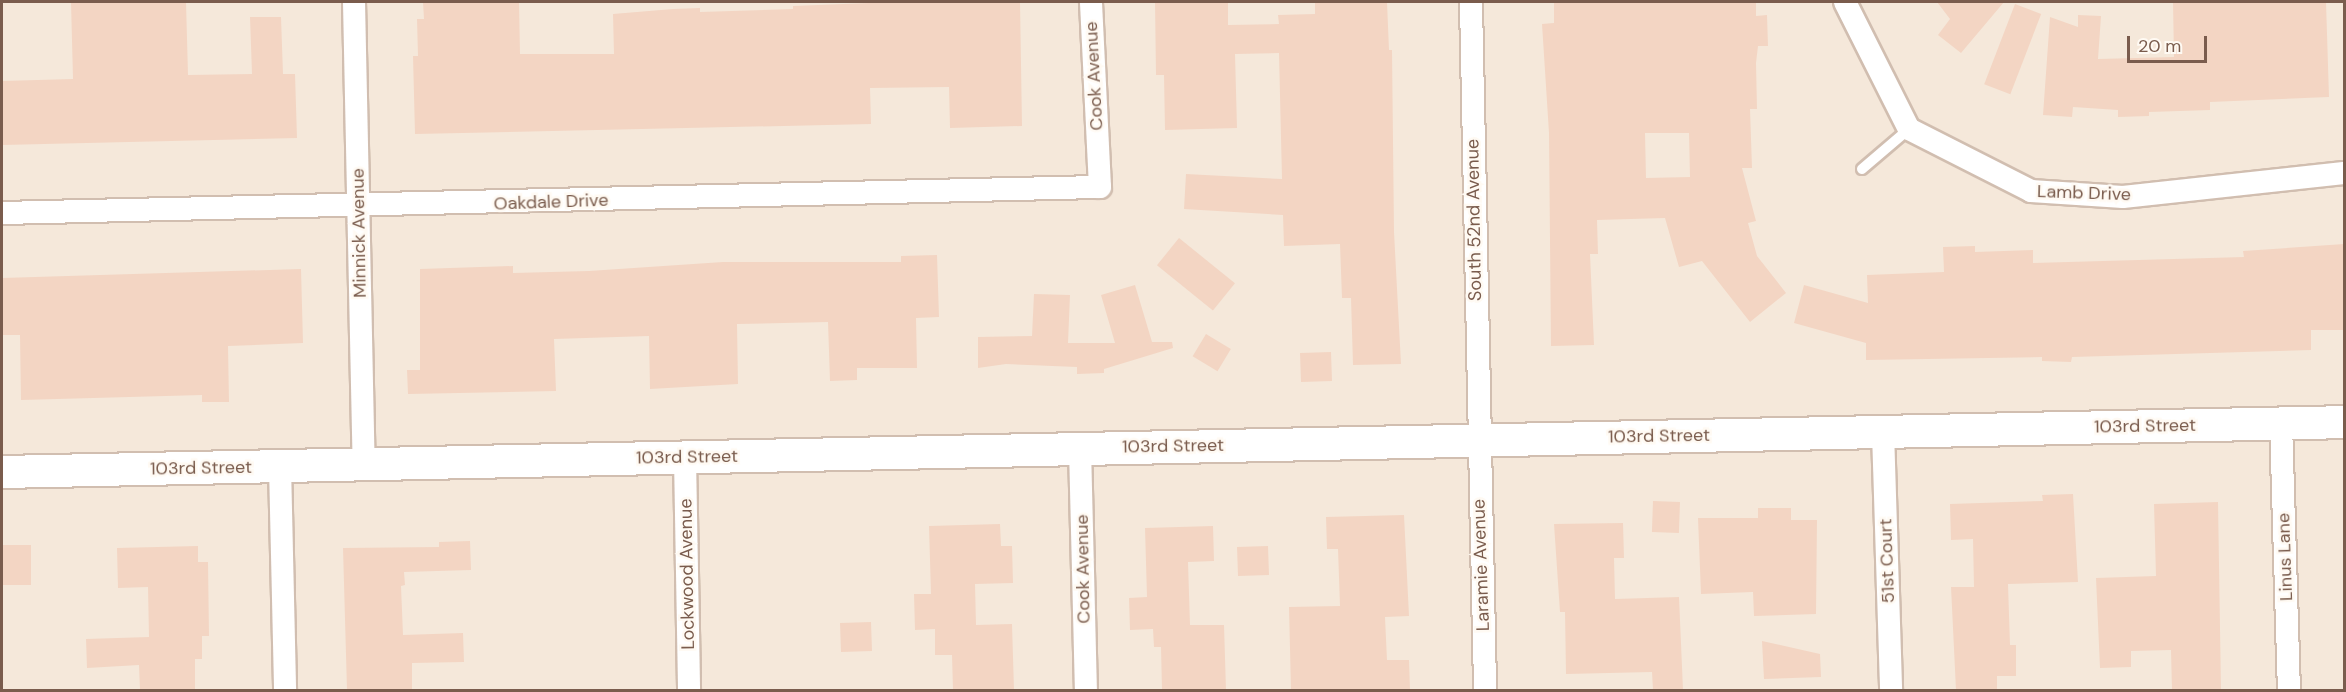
<!DOCTYPE html>
<html>
<head>
<meta charset="utf-8">
<style>
	body { margin:0 }
	#map { position:relative; width:2346px; height:692px; overflow:hidden; background:#fdf6ec; font-family:"DM Sans",sans-serif }
	div>[style] { position:absolute }
	.residential>* { inset:0; background:#f5e8da; transform-origin:0 0 }
	.building>* { inset:0; background:#f3d5c3; transform-origin:0 0 }
	.roads { filter:drop-shadow(2px 0 #d1beb0) drop-shadow(-2px 0 #d1beb0) drop-shadow(0 2px #d1beb0) drop-shadow(0 -2px #d1beb0) }
	.lane>* { height:10px; margin:-5px; padding:0 5px; transform-origin:5px; border-radius:5px; background:#fff }
	.street>* { height:22px; margin:-11px; padding:0 11px; transform-origin:11px; border-radius:11px; background:#fff }
	.secondary>* { height:32px; margin:-16px; padding:0 16px; transform-origin:16px; border-radius:16px; background:#fff }
	span { translate:-50% -50%; white-space:nowrap; text-align:center; line-height:1.15; -webkit-text-stroke:5px #fffaf3; paint-order:stroke }
	.street-label { font-size:18px; color:#7a5c4d }
	.frame { position:absolute; inset:0; border:3px solid #7a5c4d; pointer-events:none }
	.scale { position:absolute; left:2127px; top:36px; width:80px; height:27px; box-sizing:border-box; border:3px solid #7a5c4d; border-top:0; padding-left:8px; font-size:18px; line-height:21px; white-space:nowrap; color:#7a5c4d; -webkit-text-stroke:4px #fffaf3; paint-order:stroke }
</style>
</head>
<body>
<div id="map">
	<div class="residential">
		<div style="left:2px;top:2px;width:2342px;height:688px"></div>
	</div>
	<div class="building">
		<div style="clip-path:polygon(71px 2px,186px 2px,188px 75px,252px 74px,250px 17px,281px 17px,283px 74px,295px 74px,297px 138px,2px 145px,2px 81px,73px 79px)"></div>
		<div style="clip-path:polygon(423px 2px,519px 2px,520px 54px,614px 54px,613px 14px,673px 9px,700px 8px,700px 12px,793px 9px,793px 6px,894px 2px,1020px 2px,1022px 126px,950px 128px,949px 87px,870px 88px,871px 124px,415px 134px,413px 56px,418px 56px,417px 19px,424px 19px)"></div>
		<div style="clip-path:polygon(1155px 2px,1228px 2px,1228px 25px,1279px 24px,1278px 15px,1315px 14px,1315px 2px,1387px 2px,1389px 50px,1392px 50px,1394px 232px,1401px 364px,1353px 365px,1351px 298px,1342px 298px,1340px 244px,1284px 246px,1283px 215px,1184px 209px,1186px 174px,1282px 179px,1279px 53px,1235px 54px,1237px 128px,1165px 130px,1164px 75px,1156px 75px)"></div>
		<div style="clip-path:polygon(evenodd,1554px 2px,1756px 2px,1756px 16px,1767px 15px,1768px 46px,1758px 46px,1756px 63px,1757px 109px,1750px 109px,1752px 168px,1742px 168px,1756px 221px,1748px 223px,1757px 256px,1786px 293px,1750px 322px,1702px 261px,1679px 267px,1665px 218px,1597px 220px,1598px 254px,1590px 254px,1594px 345px,1551px 346px,1549px 133px,1542px 24px,1554px 23px,1554px 2px,1645px 133px,1689px 133px,1690px 177px,1646px 178px,1645px 133px)"></div>
		<div style="clip-path:polygon(1937px 2px,2004px 2px,1961px 53px,1938px 35px,1950px 19px)"></div>
		<div style="clip-path:polygon(2173px 2px,2326px 2px,2329px 97px,2210px 102px,2210px 110px,2149px 112px,2149px 116px,2118px 117px,2118px 110px,2073px 107px,2072px 117px,2043px 115px,2050px 17px,2078px 27px,2078px 15px,2101px 16px,2098px 59px,2174px 57px)"></div>
		<div style="left:2015px;top:4px;width:28px;height:86px;rotate:21deg"></div>
		<div style="left:1179px;top:238px;width:72px;height:35px;rotate:39deg"></div>
		<div style="clip-path:polygon(2344px 244px,2344px 330px,2311px 330px,2311px 350px,2072px 357px,2071px 362px,2042px 361px,2042px 357px,1866px 360px,1866px 343px,1794px 323px,1804px 285px,1868px 303px,1867px 275px,1944px 272px,1943px 247px,1975px 246px,1975px 252px,2033px 250px,2033px 263px,2244px 257px,2243px 251px)"></div>
		<div style="clip-path:polygon(937px 255px,939px 317px,916px 318px,917px 368px,857px 368px,857px 380px,830px 381px,828px 322px,737px 324px,738px 384px,650px 389px,649px 336px,554px 339px,556px 391px,408px 394px,407px 370px,420px 370px,420px 269px,513px 266px,513px 273px,589px 271px,723px 262px,901px 262px,901px 256px)"></div>
		<div style="clip-path:polygon(301px 269px,303px 343px,228px 346px,229px 402px,202px 402px,202px 395px,21px 400px,20px 335px,2px 335px,2px 278px)"></div>
		<div style="clip-path:polygon(1135px 285px,1152px 342px,1172px 342px,1173px 348px,1104px 369px,1104px 373px,1077px 374px,1077px 367px,1006px 364px,978px 368px,978px 337px,1032px 336px,1034px 294px,1070px 295px,1068px 343px,1115px 343px,1101px 295px)"></div>
		<div style="left:1206px;top:334px;width:29px;height:26px;rotate:31deg"></div>
		<div style="left:1331px;top:352px;width:29px;height:31px;rotate:88deg"></div>
		<div style="clip-path:polygon(2073px 494px,2078px 582px,2008px 584px,2010px 645px,2016px 645px,2016px 676px,1997px 676px,1997px 690px,1956px 690px,1951px 587px,1974px 587px,1973px 539px,1951px 540px,1950px 504px,2043px 501px,2042px 495px)"></div>
		<div style="left:1653px;top:501px;width:27px;height:31px;rotate:2deg"></div>
		<div style="clip-path:polygon(2218px 502px,2221px 690px,2172px 690px,2171px 650px,2131px 651px,2131px 667px,2100px 668px,2096px 578px,2156px 576px,2154px 504px)"></div>
		<div style="clip-path:polygon(1758px 508px,1791px 508px,1791px 520px,1817px 520px,1816px 614px,1754px 616px,1753px 592px,1701px 594px,1698px 518px,1758px 518px)"></div>
		<div style="clip-path:polygon(1404px 515px,1409px 616px,1385px 617px,1387px 660px,1409px 660px,1410px 690px,1291px 690px,1289px 607px,1340px 606px,1338px 549px,1327px 549px,1326px 517px)"></div>
		<div style="clip-path:polygon(1623px 523px,1624px 558px,1614px 558px,1615px 599px,1679px 597px,1683px 690px,1653px 690px,1652px 672px,1566px 674px,1565px 612px,1560px 612px,1554px 524px)"></div>
		<div style="clip-path:polygon(1000px 524px,1001px 546px,1012px 546px,1013px 583px,975px 584px,976px 625px,1012px 624px,1014px 690px,953px 690px,952px 655px,935px 655px,935px 629px,915px 630px,914px 594px,931px 594px,929px 526px)"></div>
		<div style="clip-path:polygon(1213px 526px,1214px 561px,1188px 562px,1190px 625px,1224px 625px,1226px 690px,1162px 690px,1161px 647px,1154px 647px,1153px 629px,1130px 630px,1129px 598px,1147px 597px,1145px 528px)"></div>
		<div style="clip-path:polygon(470px 541px,471px 570px,404px 572px,405px 585px,401px 586px,403px 635px,463px 633px,464px 662px,412px 663px,412px 690px,347px 690px,343px 548px,439px 547px,439px 542px)"></div>
		<div style="left:2px;top:545px;width:29px;height:40px"></div>
		<div style="clip-path:polygon(198px 546px,198px 562px,208px 562px,209px 636px,202px 636px,202px 659px,195px 659px,195px 690px,140px 690px,139px 665px,87px 668px,86px 639px,149px 637px,148px 587px,118px 588px,117px 548px)"></div>
		<div style="left:1268px;top:546px;width:29px;height:31px;rotate:88deg"></div>
		<div style="left:871px;top:622px;width:29px;height:31px;rotate:88deg"></div>
		<div style="clip-path:polygon(1762px 641px,1820px 654px,1821px 677px,1764px 679px)"></div>
	</div>
	<div class="roads">
		<div class="lane">
			<div style="left:1862px;top:169px;width:62px;rotate:-40.4deg"></div>
		</div>
		<div class="street">
			<div style="left:354px;top:2px;width:462px;rotate:88.8deg"></div>
			<div style="left:1471px;top:2px;width:688px;rotate:88.83deg"></div>
			<div style="left:1845px;top:2px;width:142px;rotate:63.3deg"></div>
			<div style="left:1909px;top:129px;width:137px;rotate:26.9deg"></div>
			<div style="left:2031px;top:191px;width:92px;rotate:3.7deg"></div>
			<div style="left:2123px;top:197px;width:222px;rotate:-6.2deg"></div>
			<div style="left:2px;top:213px;width:1098px;rotate:-1.36deg"></div>
			<div style="left:1100px;top:187px;width:185px;rotate:-92.8deg"></div>
			<div style="left:2281px;top:423px;width:267px;rotate:88.3deg"></div>
			<div style="left:1883px;top:432px;width:258px;rotate:88.2deg"></div>
			<div style="left:1080px;top:448px;width:242px;rotate:88.6deg"></div>
			<div style="left:685px;top:457px;width:233px;rotate:89deg"></div>
			<div style="left:280px;top:466px;width:224px;rotate:88.7deg"></div>
		</div>
		<div class="secondary">
			<div style="left:2px;top:472px;width:2343px;rotate:-1.22deg"></div>
		</div>
	</div>
	<div class="street-label">
		<span style="left:1094px;top:76px;rotate:-93deg">Cook Avenue</span>
		<span style="left:2084px;top:193px;rotate:2deg">Lamb Drive</span>
		<span style="left:551px;top:202px;rotate:-2deg">Oakdale Drive</span>
		<span style="left:1474px;top:220px;rotate:-91deg">South 52nd Avenue</span>
		<span style="left:359px;top:233px;rotate:-91deg">Minnick Avenue</span>
		<span style="left:2145px;top:426px;rotate:-1deg">103rd Street</span>
		<span style="left:1659px;top:436px;rotate:-1deg">103rd Street</span>
		<span style="left:1173px;top:446px;rotate:-1deg">103rd Street</span>
		<span style="left:687px;top:457px;rotate:-1deg">103rd Street</span>
		<span style="left:201px;top:468px;rotate:-1deg">103rd Street</span>
		<span style="left:2285px;top:557px;rotate:-92deg">Linus Lane</span>
		<span style="left:1887px;top:561px;rotate:-92deg">51st Court</span>
		<span style="left:1481px;top:565px;rotate:-92deg">Laramie Avenue</span>
		<span style="left:1083px;top:569px;rotate:-91deg">Cook Avenue</span>
		<span style="left:687px;top:574px;rotate:-91deg">Lockwood Avenue</span>
	</div>
	<div class="frame"></div>
	<div class="scale">20 m</div>
</div>
</body>
</html>
